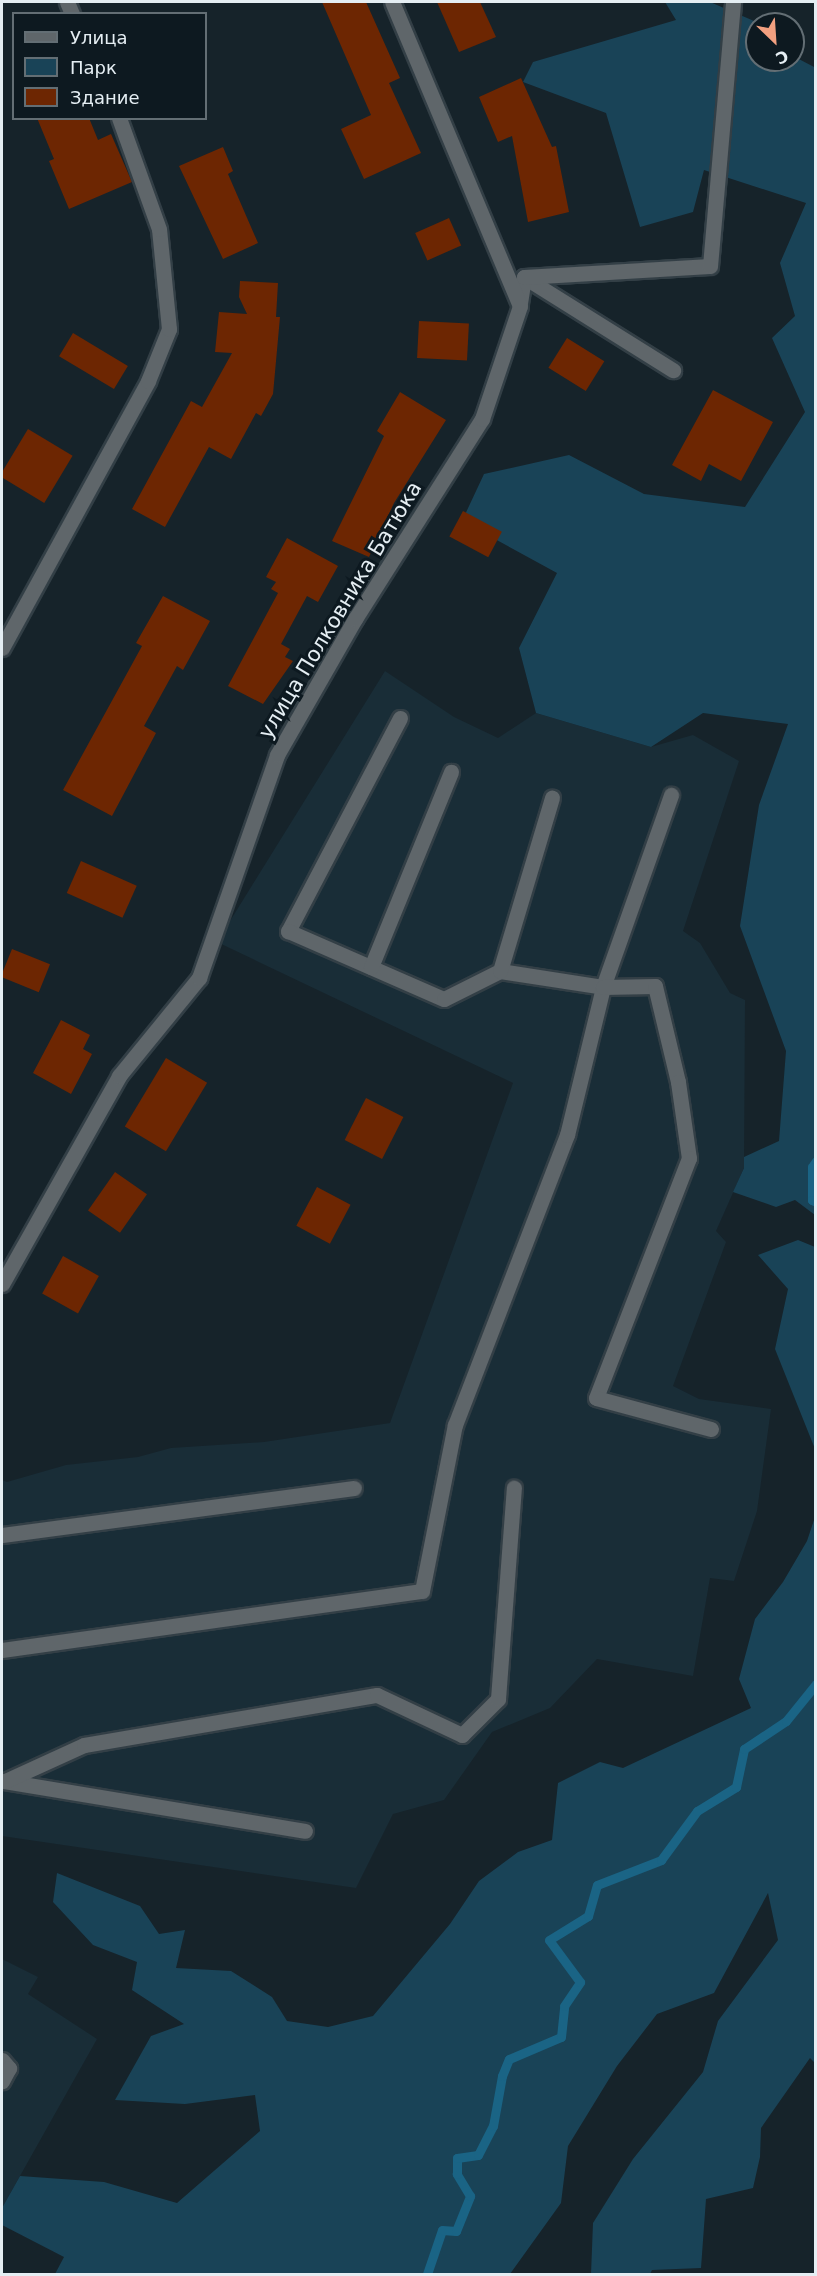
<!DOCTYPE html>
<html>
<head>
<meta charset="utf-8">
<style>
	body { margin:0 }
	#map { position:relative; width:817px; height:2276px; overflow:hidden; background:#16232a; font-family:"DejaVu Sans",sans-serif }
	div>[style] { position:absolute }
	.built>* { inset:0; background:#192d37 }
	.green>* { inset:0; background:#194357 }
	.stream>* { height:9px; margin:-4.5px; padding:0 4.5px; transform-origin:4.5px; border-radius:4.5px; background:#1a6485 }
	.building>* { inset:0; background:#6d2602; transform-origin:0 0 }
	.roads { filter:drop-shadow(2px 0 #333f46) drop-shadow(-2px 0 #333f46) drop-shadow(0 2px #333f46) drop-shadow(0 -2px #333f46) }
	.service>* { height:15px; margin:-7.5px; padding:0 7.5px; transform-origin:7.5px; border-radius:7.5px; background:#5f666a }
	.minor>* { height:15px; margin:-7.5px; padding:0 7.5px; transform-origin:7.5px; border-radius:7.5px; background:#5f666a }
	span { translate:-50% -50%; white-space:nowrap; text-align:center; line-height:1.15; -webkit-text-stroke:6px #0d1920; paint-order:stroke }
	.street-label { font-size:21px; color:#e5eef3 }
	.frame { position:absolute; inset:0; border:3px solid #e5eef3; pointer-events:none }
	.legend { position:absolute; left:12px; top:12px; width:195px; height:108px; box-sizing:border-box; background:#0d1920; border:2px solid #636e74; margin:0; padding:8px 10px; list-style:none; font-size:18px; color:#e5eef3 }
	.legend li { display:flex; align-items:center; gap:12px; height:30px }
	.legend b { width:30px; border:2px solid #636e74 }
	.north { position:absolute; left:745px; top:12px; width:60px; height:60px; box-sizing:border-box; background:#0d1920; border:2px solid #636e74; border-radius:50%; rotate:155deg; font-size:16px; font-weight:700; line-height:24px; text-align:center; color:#e5eef3 }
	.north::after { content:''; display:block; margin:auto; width:21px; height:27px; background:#f2a080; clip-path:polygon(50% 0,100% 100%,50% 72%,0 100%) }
</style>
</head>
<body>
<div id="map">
	<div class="built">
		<div style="clip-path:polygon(385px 671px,454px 717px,498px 738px,536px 713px,651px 747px,693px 735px,739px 761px,683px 931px,700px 943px,730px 993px,745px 1000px,744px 1168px,716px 1231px,726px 1242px,673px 1386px,699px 1399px,771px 1409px,757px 1511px,734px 1581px,710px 1578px,693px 1676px,597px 1659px,550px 1708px,492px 1732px,444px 1800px,393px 1814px,356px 1888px,2px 1836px,2px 1480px,7px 1482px,66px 1465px,138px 1457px,171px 1448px,264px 1442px,390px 1423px,513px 1083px,217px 942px)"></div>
		<div style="clip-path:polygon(2px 1959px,38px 1977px,28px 1994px,97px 2039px,2px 2208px)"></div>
	</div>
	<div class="green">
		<div style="clip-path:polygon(665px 2px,710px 2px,761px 24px,757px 24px,757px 60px,793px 60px,793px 56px,816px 68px,815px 1215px,795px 1200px,776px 1207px,733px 1192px,744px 1168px,744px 1157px,779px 1141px,786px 1051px,740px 926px,759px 805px,788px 724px,703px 713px,651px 747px,536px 713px,519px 648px,557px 573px,462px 521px,484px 474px,569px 455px,644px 494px,745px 507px,805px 412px,772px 338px,795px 316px,780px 263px,806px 203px,704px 170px,693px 212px,640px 227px,606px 113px,523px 82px,533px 62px,676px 20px)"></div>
		<div style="clip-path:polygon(798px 1240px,815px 1247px,815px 1449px,775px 1349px,788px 1289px,758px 1255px)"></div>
		<div style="clip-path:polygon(815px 1517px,815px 2063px,810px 2058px,761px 2128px,760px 2157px,753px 2188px,706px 2199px,701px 2268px,652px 2270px,650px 2274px,591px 2274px,593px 2223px,633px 2159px,703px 2072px,718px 2021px,778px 1940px,768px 1893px,714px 1993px,657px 2014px,617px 2066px,568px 2146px,561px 2203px,510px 2274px,55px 2274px,64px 2257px,2px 2225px,2px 2208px,20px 2176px,104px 2182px,177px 2203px,260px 2131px,255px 2095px,185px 2104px,115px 2100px,151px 2036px,184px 2024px,132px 1990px,137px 1962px,93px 1945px,53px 1902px,57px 1873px,140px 1906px,159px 1934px,185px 1930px,176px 1968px,231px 1971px,272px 1997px,287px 2021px,328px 2027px,373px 2016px,450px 1924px,479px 1881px,518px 1852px,552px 1840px,558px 1783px,600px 1762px,623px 1768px,751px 1708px,739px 1679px,755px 1619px,783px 1582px,807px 1541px)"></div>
	</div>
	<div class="stream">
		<div style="left:816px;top:1161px;width:7px;rotate:124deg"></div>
		<div style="left:812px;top:1167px;width:33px;rotate:90deg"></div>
		<div style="left:812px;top:1200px;width:4px;rotate:27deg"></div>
		<div style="left:427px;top:2274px;width:46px;rotate:-71.2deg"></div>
		<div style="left:442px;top:2230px;width:14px;rotate:4deg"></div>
		<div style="left:456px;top:2231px;width:38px;rotate:-68deg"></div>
		<div style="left:470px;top:2196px;width:26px;rotate:-121deg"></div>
		<div style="left:457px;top:2174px;width:16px;rotate:-90deg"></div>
		<div style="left:457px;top:2158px;width:21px;rotate:-8deg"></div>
		<div style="left:478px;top:2155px;width:33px;rotate:-63deg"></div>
		<div style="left:493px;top:2126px;width:51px;rotate:-79.8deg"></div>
		<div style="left:502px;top:2076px;width:18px;rotate:-68deg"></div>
		<div style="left:509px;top:2059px;width:56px;rotate:-22.9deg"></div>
		<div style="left:561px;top:2037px;width:31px;rotate:-84deg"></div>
		<div style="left:564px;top:2006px;width:29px;rotate:-56deg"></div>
		<div style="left:580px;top:1982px;width:52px;rotate:-126.4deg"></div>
		<div style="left:549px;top:1940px;width:46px;rotate:-31.6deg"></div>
		<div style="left:588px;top:1916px;width:32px;rotate:-74deg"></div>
		<div style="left:597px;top:1885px;width:69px;rotate:-21.3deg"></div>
		<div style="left:661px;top:1860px;width:61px;rotate:-53.7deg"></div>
		<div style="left:697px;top:1811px;width:46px;rotate:-31.6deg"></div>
		<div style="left:736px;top:1787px;width:39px;rotate:-78deg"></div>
		<div style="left:744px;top:1749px;width:50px;rotate:-33.7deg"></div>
		<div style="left:786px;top:1721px;width:48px;rotate:-51deg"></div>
	</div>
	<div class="building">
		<div style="clip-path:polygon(322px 2px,366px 2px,400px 78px,389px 83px,421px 153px,364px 179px,341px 129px,371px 115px)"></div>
		<div style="clip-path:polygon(437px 2px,480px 2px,496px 37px,459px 52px)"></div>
		<div style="clip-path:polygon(521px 78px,552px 147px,556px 146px,569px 212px,528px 222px,512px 136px,498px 142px,479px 97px)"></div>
		<div style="clip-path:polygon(37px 118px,89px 118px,98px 140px,111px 134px,132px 182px,69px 209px,49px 161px,54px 159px)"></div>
		<div style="clip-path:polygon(223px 147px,233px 171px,228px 174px,258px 243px,223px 259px,179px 166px)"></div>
		<div style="left:449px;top:218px;width:30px;height:37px;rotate:66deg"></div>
		<div style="clip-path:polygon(240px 281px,278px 283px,276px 317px,280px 317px,273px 394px,261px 416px,256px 413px,231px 459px,209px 447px,165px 527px,132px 509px,191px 401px,202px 407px,232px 353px,215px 352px,219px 312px,247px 314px,239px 297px)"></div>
		<div style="left:419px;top:321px;width:50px;height:37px;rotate:3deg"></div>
		<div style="left:73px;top:333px;width:64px;height:27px;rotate:31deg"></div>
		<div style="left:567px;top:338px;width:44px;height:35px;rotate:32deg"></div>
		<div style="clip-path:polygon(713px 390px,773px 422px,741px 481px,709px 464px,701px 481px,672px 465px)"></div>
		<div style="clip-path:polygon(400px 392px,446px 420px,394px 503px,369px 557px,332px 541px,384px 436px,377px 431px)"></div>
		<div style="left:28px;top:429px;width:52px;height:55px;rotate:31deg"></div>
		<div style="left:463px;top:511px;width:44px;height:29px;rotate:28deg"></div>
		<div style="clip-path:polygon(287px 538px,338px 566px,318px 602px,307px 596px,281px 644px,290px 649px,285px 657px,293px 661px,263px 704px,228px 686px,278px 593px,271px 589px,276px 582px,266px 577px)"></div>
		<div style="clip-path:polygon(163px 596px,210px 621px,183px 670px,177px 666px,144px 726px,156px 733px,112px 816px,63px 790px,142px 646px,136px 643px)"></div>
		<div style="left:81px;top:861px;width:61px;height:35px;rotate:24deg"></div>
		<div style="left:12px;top:949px;width:41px;height:30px;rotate:22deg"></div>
		<div style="clip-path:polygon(61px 1020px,90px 1035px,83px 1049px,92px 1054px,71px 1094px,33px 1073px)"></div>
		<div style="left:166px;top:1058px;width:48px;height:80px;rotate:31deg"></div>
		<div style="left:366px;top:1098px;width:42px;height:47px;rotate:27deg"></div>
		<div style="left:115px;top:1172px;width:39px;height:47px;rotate:35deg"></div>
		<div style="left:317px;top:1187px;width:38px;height:44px;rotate:28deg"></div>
		<div style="left:63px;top:1256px;width:41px;height:43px;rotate:29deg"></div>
	</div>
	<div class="roads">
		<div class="service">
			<div style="left:400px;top:718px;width:241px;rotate:117.7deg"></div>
			<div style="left:288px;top:931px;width:170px;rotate:23.6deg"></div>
			<div style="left:444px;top:999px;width:63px;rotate:-26.6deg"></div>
			<div style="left:500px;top:971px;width:104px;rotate:8.8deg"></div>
			<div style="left:603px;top:987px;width:204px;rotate:-70.5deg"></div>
			<div style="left:371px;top:967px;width:211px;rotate:-67.7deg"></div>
			<div style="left:500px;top:971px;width:181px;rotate:-73.3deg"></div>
			<div style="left:2px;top:1535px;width:355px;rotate:-7.6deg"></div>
			<div style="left:2px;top:1650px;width:424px;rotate:-8deg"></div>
			<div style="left:422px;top:1591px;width:169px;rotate:-78.8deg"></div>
			<div style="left:455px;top:1425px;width:311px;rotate:-68.9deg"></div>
			<div style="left:567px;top:1135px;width:152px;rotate:-76.3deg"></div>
			<div style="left:603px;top:987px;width:52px;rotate:-1.1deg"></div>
			<div style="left:655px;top:986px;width:99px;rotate:76.5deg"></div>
			<div style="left:678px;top:1082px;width:77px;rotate:81.8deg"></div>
			<div style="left:689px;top:1158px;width:257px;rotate:111.2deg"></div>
			<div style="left:596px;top:1398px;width:119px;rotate:15.1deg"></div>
			<div style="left:4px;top:1781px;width:305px;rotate:9.4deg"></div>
			<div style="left:5px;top:1781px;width:87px;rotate:-24.5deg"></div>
			<div style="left:84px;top:1745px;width:297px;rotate:-9.7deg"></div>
			<div style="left:377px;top:1695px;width:94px;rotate:25.2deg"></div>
			<div style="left:462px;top:1735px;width:51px;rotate:-45deg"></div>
			<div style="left:498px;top:1699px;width:212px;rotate:-85.7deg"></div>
			<div style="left:2px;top:2060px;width:11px;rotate:49deg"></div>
			<div style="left:9px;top:2068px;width:15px;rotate:118deg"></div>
		</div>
		<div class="minor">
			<div style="left:67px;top:2px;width:13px;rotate:67deg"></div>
			<div style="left:524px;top:277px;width:176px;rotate:32deg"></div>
			<div style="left:520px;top:303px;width:26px;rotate:-81deg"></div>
			<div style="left:524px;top:277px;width:186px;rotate:-3.4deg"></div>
			<div style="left:710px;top:266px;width:265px;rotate:-85deg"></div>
			<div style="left:2px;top:648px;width:304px;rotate:-61.3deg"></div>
			<div style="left:148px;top:381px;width:56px;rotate:-68deg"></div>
			<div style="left:169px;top:329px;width:100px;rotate:-95.7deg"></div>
			<div style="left:159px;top:229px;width:118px;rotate:-109.8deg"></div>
			<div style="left:2px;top:1284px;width:239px;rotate:-60.6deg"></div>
			<div style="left:119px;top:1076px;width:127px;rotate:-50.8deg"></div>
			<div style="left:199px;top:978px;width:236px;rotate:-70.7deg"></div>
			<div style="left:277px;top:755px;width:157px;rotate:-60.2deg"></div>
			<div style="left:355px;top:619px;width:237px;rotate:-57.6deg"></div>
			<div style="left:482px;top:419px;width:119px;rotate:-71.4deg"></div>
			<div style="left:520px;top:306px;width:330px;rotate:-112.8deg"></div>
		</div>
	</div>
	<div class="street-label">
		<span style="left:340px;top:610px;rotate:-59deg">улица Полковника Батюка</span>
	</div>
	<div class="frame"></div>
	<ul class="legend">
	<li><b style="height:8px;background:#5f666a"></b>Улица</li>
	<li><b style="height:16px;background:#194357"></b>Парк</li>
	<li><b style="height:16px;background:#6d2602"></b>Здание</li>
	</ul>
	<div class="north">С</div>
</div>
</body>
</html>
